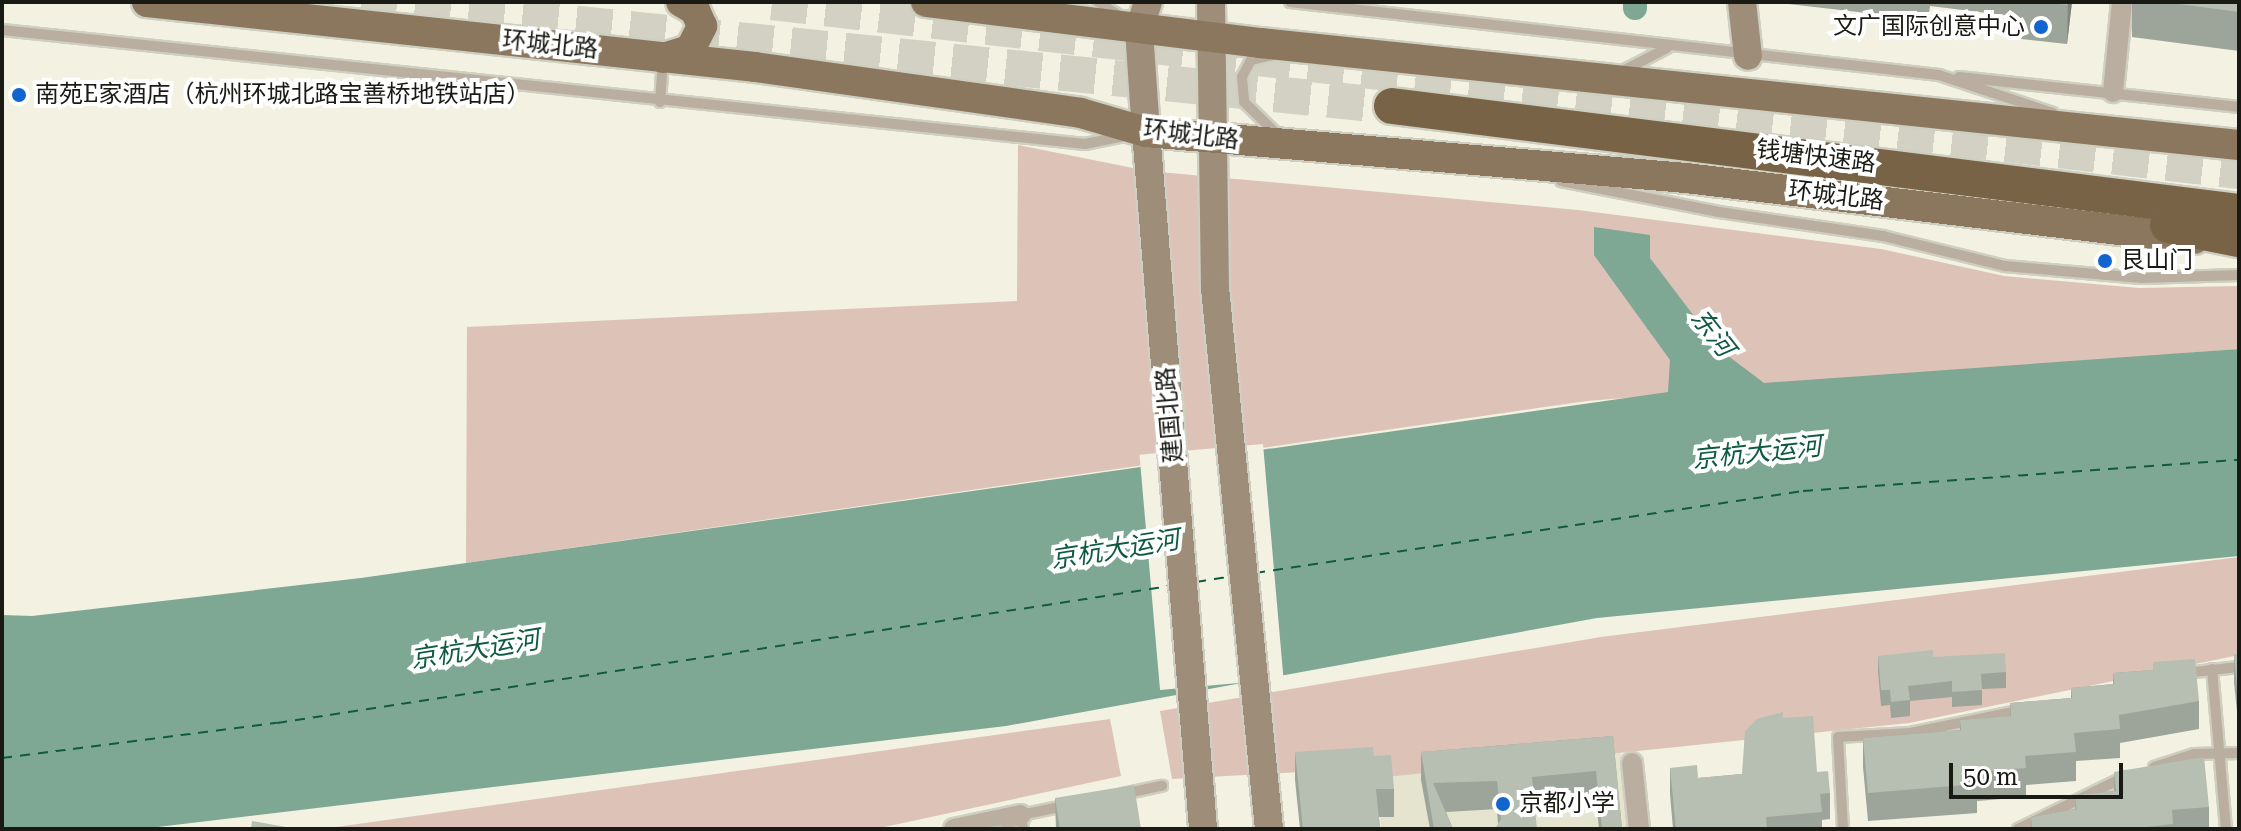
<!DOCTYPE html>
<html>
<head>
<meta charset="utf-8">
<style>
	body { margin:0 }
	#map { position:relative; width:2241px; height:831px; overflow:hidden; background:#f2f1e2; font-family:"Roboto Serif","Noto Sans SC",serif }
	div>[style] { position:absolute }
	.built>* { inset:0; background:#e5e4ce }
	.green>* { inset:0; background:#ddc2b7 }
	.water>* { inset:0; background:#7ea794 }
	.pier>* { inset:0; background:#f2f1e2; transform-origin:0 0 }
	.canal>* { height:24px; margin:-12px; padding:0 12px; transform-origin:12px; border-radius:12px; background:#7ea794 }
	.ferry>* { height:2px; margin-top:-1px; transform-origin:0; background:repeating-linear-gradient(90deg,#0e5b42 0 10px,transparent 0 18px) }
	.highway-tunnel>* { height:36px; margin-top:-18px; transform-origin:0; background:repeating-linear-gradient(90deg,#d2d1c3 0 36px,transparent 0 54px) }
	.roads { filter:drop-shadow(2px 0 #cfcfc1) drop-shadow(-2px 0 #cfcfc1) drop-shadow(0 2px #cfcfc1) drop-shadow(0 -2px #cfcfc1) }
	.lane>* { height:10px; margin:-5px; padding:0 5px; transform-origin:5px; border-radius:5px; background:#b9aea0 }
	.street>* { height:20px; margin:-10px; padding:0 10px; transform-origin:10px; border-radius:10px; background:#b9aea0 }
	.secondary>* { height:28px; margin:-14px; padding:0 14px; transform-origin:14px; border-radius:14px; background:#9e8e79 }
	.primary>* { height:30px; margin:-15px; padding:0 15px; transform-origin:15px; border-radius:15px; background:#8a775e }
	.highway>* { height:36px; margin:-18px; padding:0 18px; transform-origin:18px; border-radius:18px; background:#796346 }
	.wall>* { inset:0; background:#9da499 }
	.shaded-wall>* { inset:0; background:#7f867d }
	.building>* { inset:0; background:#b6bfb2 }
	.dots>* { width:22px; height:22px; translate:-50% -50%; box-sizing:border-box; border:4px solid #fff; border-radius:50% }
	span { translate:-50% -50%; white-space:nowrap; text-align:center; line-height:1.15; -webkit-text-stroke:8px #fff; paint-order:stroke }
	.poi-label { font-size:24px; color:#1a1a15 }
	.right { translate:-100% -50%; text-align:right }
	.left { translate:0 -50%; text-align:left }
	.street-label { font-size:24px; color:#1a1a15 }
	.water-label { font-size:26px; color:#0e5b42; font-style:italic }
	.frame { position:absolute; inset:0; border:4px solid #1a1a15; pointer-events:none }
	.scale { position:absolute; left:1949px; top:763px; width:174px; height:36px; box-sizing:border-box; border:4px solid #1a1a15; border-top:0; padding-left:10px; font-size:24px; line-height:28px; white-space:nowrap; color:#1a1a15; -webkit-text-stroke:6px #fff; paint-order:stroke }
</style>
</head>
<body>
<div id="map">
	<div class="built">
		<div style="clip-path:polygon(1621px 752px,1628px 829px,1381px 829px,1377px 778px)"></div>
	</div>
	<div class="green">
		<div style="clip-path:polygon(1018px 145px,1148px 171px,1578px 210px,1881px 249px,2004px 276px,2139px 288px,2239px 286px,2239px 349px,1587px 401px,466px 563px,467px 327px,1017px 301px)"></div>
		<div style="clip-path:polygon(2239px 557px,2239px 655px,1909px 723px,1377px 778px,1374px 768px,1172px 779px,1160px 711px,1601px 637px)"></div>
		<div style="clip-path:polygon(1110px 719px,1121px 776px,875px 829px,322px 829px)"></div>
	</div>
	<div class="water">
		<div style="clip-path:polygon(1594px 227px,1650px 235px,1650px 258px,1719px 349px,1764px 383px,2239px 349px,2239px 556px,1597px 618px,1006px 726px,141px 829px,2px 829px,2px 615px,32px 616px,361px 578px,1668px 392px,1670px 360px,1594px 255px)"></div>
	</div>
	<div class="pier">
		<div style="left:1263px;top:444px;width:236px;height:124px;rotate:85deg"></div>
	</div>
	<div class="canal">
		<div style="left:1635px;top:8px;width:6px;rotate:-90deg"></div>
	</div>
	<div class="ferry">
		<div style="left:1255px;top:573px;width:554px;rotate:-8.51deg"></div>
		<div style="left:1803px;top:491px;width:437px;rotate:-4.1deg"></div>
		<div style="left:1196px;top:582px;width:33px;rotate:-9deg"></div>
		<div style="left:2px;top:758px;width:277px;rotate:-7.3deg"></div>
		<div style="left:277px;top:723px;width:903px;rotate:-8.72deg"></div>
	</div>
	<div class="highway-tunnel">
		<div style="left:361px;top:2px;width:1036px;rotate:5.76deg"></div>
		<div style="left:772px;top:2px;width:1477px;rotate:6.57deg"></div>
	</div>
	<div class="roads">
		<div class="lane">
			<div style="left:1098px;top:2px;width:24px;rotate:33deg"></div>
			<div style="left:1290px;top:2px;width:653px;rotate:6.42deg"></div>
			<div style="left:1939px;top:75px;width:120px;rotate:18.4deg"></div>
			<div style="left:2px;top:30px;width:1089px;rotate:6.01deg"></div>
			<div style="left:1085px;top:144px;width:41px;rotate:-11.3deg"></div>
			<div style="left:1273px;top:55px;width:23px;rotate:167deg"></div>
			<div style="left:1251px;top:60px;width:19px;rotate:118deg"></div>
			<div style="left:1242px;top:77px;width:25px;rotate:85deg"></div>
			<div style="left:1244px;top:102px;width:45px;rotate:44.1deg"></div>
			<div style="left:1621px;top:72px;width:52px;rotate:-27.6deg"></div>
			<div style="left:1959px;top:77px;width:282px;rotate:6.1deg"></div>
			<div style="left:660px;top:102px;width:42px;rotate:-85.9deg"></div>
			<div style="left:1561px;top:181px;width:161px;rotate:11.1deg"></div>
			<div style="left:1719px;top:212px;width:166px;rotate:8.3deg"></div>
			<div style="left:1883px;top:236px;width:126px;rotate:13.8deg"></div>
			<div style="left:2005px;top:266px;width:137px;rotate:5deg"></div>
			<div style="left:2141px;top:278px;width:98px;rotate:-1.8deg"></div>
			<div style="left:2212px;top:669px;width:161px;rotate:85deg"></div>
			<div style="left:2185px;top:673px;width:54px;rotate:-6.3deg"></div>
			<div style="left:2154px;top:767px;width:42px;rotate:-18deg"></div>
			<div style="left:2194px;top:754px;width:45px;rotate:-1.3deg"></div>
			<div style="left:1123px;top:794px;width:40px;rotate:-12deg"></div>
			<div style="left:1023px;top:829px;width:14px;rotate:-98deg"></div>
			<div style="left:1021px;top:815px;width:48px;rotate:-12deg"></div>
			<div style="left:1843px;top:829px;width:92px;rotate:-93.1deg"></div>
			<div style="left:1838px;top:737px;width:72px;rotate:-3.2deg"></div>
			<div style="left:1910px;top:733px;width:114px;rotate:-11.6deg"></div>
			<div style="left:2018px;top:829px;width:118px;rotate:-26.1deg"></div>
		</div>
		<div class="street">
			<div style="left:2113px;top:92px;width:90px;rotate:-84.3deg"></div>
			<div style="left:1632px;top:763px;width:66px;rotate:83.9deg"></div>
			<div style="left:954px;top:829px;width:68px;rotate:-11.8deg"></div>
		</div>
		<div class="secondary">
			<div style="left:1148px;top:2px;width:29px;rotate:108deg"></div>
			<div style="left:1139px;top:30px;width:102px;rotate:86.1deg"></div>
			<div style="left:1146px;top:132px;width:699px;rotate:85.32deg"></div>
			<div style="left:1211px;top:2px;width:286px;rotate:89.2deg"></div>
			<div style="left:1215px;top:288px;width:544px;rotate:84.3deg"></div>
			<div style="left:1742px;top:2px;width:54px;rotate:83.7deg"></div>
		</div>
		<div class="primary">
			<div style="left:147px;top:2px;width:611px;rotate:6.1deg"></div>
			<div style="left:755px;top:67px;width:329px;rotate:8deg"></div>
			<div style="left:1081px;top:113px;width:68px;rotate:16.3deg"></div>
			<div style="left:1146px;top:132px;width:542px;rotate:4.87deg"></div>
			<div style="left:1686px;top:178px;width:512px;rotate:6.85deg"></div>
			<div style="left:926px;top:2px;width:337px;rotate:7deg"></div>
			<div style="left:1260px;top:43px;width:984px;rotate:5.95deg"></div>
			<div style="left:663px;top:58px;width:28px;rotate:-17deg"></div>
			<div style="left:690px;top:50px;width:27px;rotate:-63deg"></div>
			<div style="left:702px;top:26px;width:17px;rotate:-114deg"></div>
			<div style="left:695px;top:10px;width:16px;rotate:-150deg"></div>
		</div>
		<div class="highway">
			<div style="left:1392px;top:106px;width:854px;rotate:7.13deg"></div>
			<div style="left:2168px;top:225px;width:72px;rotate:11.2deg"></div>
		</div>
	</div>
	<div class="wall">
		<div style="clip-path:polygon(1771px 2px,2072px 2px,2067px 44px,2012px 38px,2012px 16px,1930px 6px,1928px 20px)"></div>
		<div style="clip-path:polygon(2132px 2px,2239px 2px,2239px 51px,2132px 37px)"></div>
		<div style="clip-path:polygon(2234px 654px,2239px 654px,2239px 730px,2234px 683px)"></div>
		<div style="clip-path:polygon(1878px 656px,1933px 657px,2006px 672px,2006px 688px,1982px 689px,1982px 705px,1952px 707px,1952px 697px,1910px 701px,1910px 716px,1891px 718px,1890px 705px,1881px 706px,1878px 671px)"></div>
		<div style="clip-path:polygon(2153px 662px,2199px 701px,2199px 729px,2120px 743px,2120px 758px,2076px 761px,2076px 781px,2026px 785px,2026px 797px,1977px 801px,1977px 813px,1868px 821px,1863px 767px,1863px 738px,1960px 730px,1960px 720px,2010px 716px,2010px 703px,2071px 698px,2071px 688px,2113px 684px,2113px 673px,2153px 670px)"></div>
		<div style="clip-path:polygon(1783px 718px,1830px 793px,1830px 819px,1822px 820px,1822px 829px,1673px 829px,1670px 794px,1670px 768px,1698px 778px,1742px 774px)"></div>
		<div style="clip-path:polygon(1613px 736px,1622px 829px,1599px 829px,1596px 800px,1535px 805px,1498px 824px,1497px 809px,1446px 812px,1453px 829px,1430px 829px,1421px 780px,1421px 752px)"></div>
		<div style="clip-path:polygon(1295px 752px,1374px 756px,1394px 789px,1394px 817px,1379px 817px,1380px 829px,1300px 829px,1295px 780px)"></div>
		<div style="clip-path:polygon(2114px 772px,2209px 807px,2209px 829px,2031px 829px,2031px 817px,2075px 809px,2075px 795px,2114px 791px)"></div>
		<div style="clip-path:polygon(1055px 798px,1141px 829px,1056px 829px)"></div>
	</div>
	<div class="shaded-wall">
		<div style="clip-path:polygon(2068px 2px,2072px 2px,2067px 44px)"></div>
	</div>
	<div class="building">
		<div style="clip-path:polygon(2043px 2px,2068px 2px,2067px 5px)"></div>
		<div style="clip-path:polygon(2164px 2px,2239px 2px,2239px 12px)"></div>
		<div style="clip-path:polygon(1933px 650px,1933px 657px,2005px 653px,2006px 672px,1981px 674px,1982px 690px,1952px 692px,1952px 681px,1908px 686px,1910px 700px,1891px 702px,1890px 690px,1881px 690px,1878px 656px)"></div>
		<div style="clip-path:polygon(2234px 654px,2239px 654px,2239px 701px,2238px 701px)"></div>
		<div style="clip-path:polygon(2195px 659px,2199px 701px,2119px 715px,2120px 729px,2074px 733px,2076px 752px,2025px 756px,2026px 768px,1976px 772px,1977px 784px,1868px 793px,1863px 738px,1961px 730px,1960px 720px,2011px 716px,2010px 703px,2072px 698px,2071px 688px,2114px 684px,2113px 673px,2153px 670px,2153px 662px)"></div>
		<div style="clip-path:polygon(1783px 712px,1783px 718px,1813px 716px,1817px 772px,1828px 771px,1830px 793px,1820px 794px,1822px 812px,1766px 817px,1767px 829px,1676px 829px,1670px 768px,1697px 765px,1698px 778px,1742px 774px,1745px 731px,1757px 719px)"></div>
		<div style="clip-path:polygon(1613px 736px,1622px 829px,1602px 829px,1596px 771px,1532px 777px,1537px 829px,1495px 829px,1501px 819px,1497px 781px,1433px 783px,1453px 829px,1434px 829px,1421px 752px)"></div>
		<div style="clip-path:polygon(1373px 747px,1374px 756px,1391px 755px,1394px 789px,1376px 789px,1380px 829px,1303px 829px,1295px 752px)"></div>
		<div style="clip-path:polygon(2204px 757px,2209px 807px,2172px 810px,2173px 824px,2129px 829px,2032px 829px,2031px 817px,2076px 809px,2075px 795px,2116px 791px,2114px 772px)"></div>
		<div style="clip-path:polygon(1134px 785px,1141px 829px,1060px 829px,1055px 798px)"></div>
		<div style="clip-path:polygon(252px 821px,297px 829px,251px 829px)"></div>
		<div style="clip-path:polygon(1001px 825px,1002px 829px,973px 829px)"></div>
	</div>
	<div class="dots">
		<div style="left:2041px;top:27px;background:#1265cf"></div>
		<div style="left:19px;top:95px;background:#1265cf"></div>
		<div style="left:2105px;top:261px;background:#1265cf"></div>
		<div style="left:1503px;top:804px;background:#1265cf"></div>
	</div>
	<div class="poi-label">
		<span class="right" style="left:2025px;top:27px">文广国际创意中心</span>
		<span class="left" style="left:35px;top:95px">南苑E家酒店（杭州环城北路宝善桥地铁站店）</span>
		<span class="left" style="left:2121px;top:261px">艮山门</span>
		<span class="left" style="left:1519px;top:804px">京都小学</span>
	</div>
	<div class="street-label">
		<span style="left:550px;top:45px;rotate:6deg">环城北路</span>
		<span style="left:1191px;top:135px;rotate:7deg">环城北路</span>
		<span style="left:1816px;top:157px;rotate:7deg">钱塘快速路</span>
		<span style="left:1836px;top:196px;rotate:7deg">环城北路</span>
		<span style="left:1170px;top:415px;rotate:-95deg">建国北路</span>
	</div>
	<div class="water-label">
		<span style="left:1712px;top:333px;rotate:52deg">东河</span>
		<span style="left:1757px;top:453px;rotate:-6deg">京杭大运河</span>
		<span style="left:1115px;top:550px;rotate:-9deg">京杭大运河</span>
		<span style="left:475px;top:650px;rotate:-9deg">京杭大运河</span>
	</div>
	<div class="frame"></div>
	<div class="scale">50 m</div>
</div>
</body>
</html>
